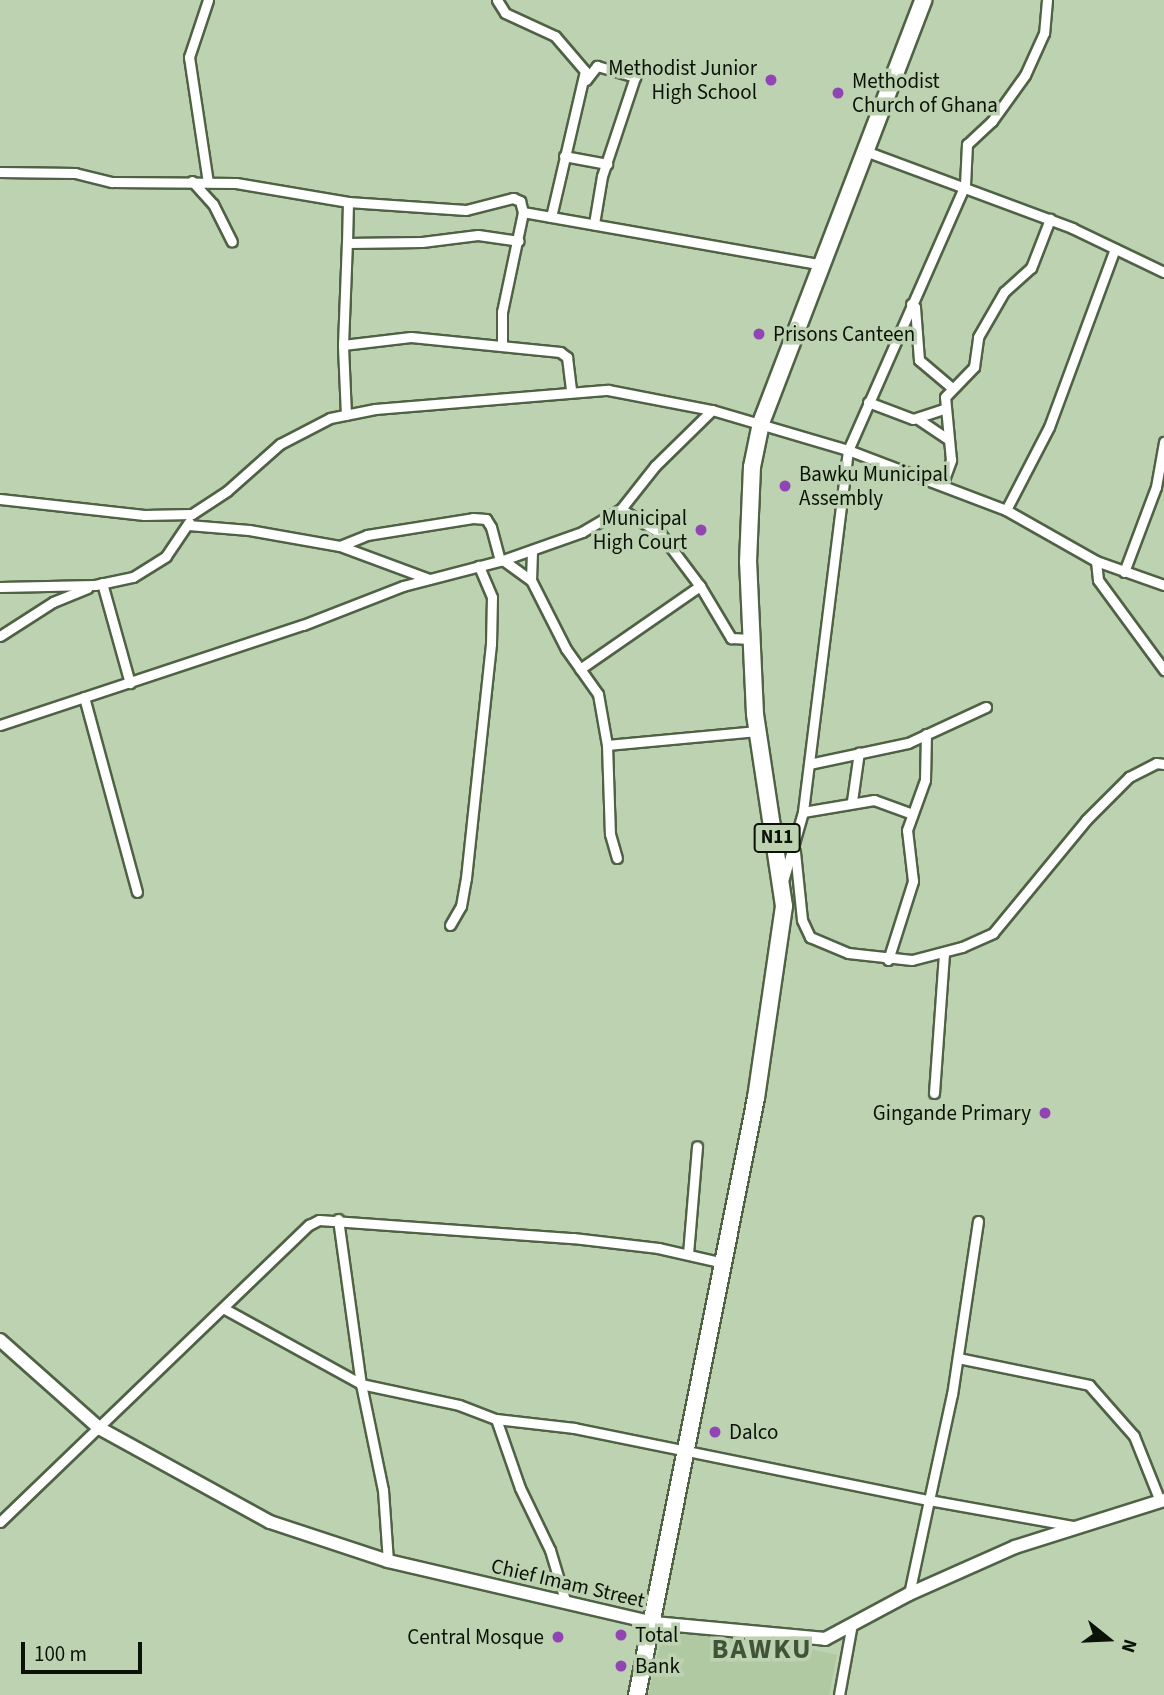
<!DOCTYPE html>
<html>
<head>
<meta charset="utf-8">
<style>
	body { margin:0 }
	#map { position:relative; width:1164px; height:1695px; overflow:hidden; background:#bcd2b1; font-family:"Source Sans 3",sans-serif }
	div>[style] { position:absolute }
	.built>* { inset:0; background:#b0c9a2 }
	.roads { filter:drop-shadow(2px 0 #4f6245) drop-shadow(-2px 0 #4f6245) drop-shadow(0 2px #4f6245) drop-shadow(0 -2px #4f6245) }
	.street>* { height:9px; margin:-4.5px; padding:0 4.5px; transform-origin:4.5px; border-radius:4.5px; background:#fff }
	.secondary>* { height:12px; margin:-6px; padding:0 6px; transform-origin:6px; border-radius:6px; background:#fff }
	.highway>* { height:16px; margin:-8px; padding:0 8px; transform-origin:8px; border-radius:8px; background:#fff }
	.dots>* { width:19px; height:19px; translate:-50% -50%; box-sizing:border-box; border:4px solid #bcd2b1; border-radius:50% }
	span { translate:-50% -50%; white-space:nowrap; text-align:center; line-height:1.15; -webkit-text-stroke:7px #bcd2b1; paint-order:stroke }
	.shield-label span { padding:2px 5px; background:#bcd2b1; border:2px solid; border-radius:5px; -webkit-text-stroke-width:0 }
	.shield-label { font-size:19px; color:#0b1207; font-weight:700 }
	.poi-label { font-size:21px; color:#0b1207 }
	.right { translate:-100% -50%; text-align:right }
	.left { translate:0 -50%; text-align:left }
	.street-label { font-size:21px; color:#0b1207 }
	.district-label { font-size:28px; color:#425437; font-weight:700; letter-spacing:2px }
	.north { position:absolute; left:1073px; top:1604px; width:70px; height:70px; -webkit-text-stroke:5px #bcd2b1; paint-order:stroke; rotate:108deg; font-size:19px; font-weight:700; line-height:28px; text-align:center; color:#0b1207 }
	.north::after { content:''; display:block; margin:auto; width:24px; height:32px; background:#0b1207; clip-path:polygon(50% 0,100% 100%,50% 72%,0 100%) }
	.scale { position:absolute; left:21px; top:1642px; width:121px; height:32px; box-sizing:border-box; border:4px solid #0b1207; border-top:0; padding-left:9px; font-size:21px; line-height:24px; white-space:nowrap; color:#0b1207; -webkit-text-stroke:5px #bcd2b1; paint-order:stroke }
</style>
</head>
<body>
<div id="map">
	<div class="built">
		<div style="clip-path:polygon(664px 1629px,754px 1637px,837px 1655px,829px 1695px,648px 1695px)"></div>
	</div>
	<div class="roads">
		<div class="street">
			<div style="left:208px;top:0;width:60px;rotate:108.4deg"></div>
			<div style="left:189px;top:57px;width:126px;rotate:81.4deg"></div>
			<div style="left:497px;top:0;width:15px;rotate:58deg"></div>
			<div style="left:505px;top:13px;width:55px;rotate:24.7deg"></div>
			<div style="left:555px;top:36px;width:46px;rotate:49.4deg"></div>
			<div style="left:585px;top:71px;width:150px;rotate:103.1deg"></div>
			<div style="left:1047px;top:0;width:33px;rotate:95deg"></div>
			<div style="left:1044px;top:33px;width:46px;rotate:114.3deg"></div>
			<div style="left:1025px;top:75px;width:57px;rotate:125.7deg"></div>
			<div style="left:992px;top:121px;width:34px;rotate:137deg"></div>
			<div style="left:967px;top:144px;width:41px;rotate:92.8deg"></div>
			<div style="left:965px;top:185px;width:290px;rotate:113.8deg"></div>
			<div style="left:848px;top:450px;width:169px;rotate:20.8deg"></div>
			<div style="left:1006px;top:510px;width:103px;rotate:29.5deg"></div>
			<div style="left:1096px;top:561px;width:72px;rotate:19.4deg"></div>
			<div style="left:586px;top:80px;width:18px;rotate:-52deg"></div>
			<div style="left:597px;top:66px;width:40px;rotate:16deg"></div>
			<div style="left:635px;top:77px;width:104px;rotate:108.4deg"></div>
			<div style="left:602px;top:176px;width:49px;rotate:99.5deg"></div>
			<div style="left:868px;top:152px;width:218px;rotate:20.4deg"></div>
			<div style="left:1072px;top:228px;width:102px;rotate:25.6deg"></div>
			<div style="left:564px;top:156px;width:44px;rotate:10.5deg"></div>
			<div style="left:0;top:172px;width:75px;rotate:0.8deg"></div>
			<div style="left:75px;top:173px;width:38px;rotate:14deg"></div>
			<div style="left:112px;top:182px;width:124px;rotate:0.5deg"></div>
			<div style="left:236px;top:183px;width:114px;rotate:9.6deg"></div>
			<div style="left:348px;top:202px;width:118px;rotate:3.9deg"></div>
			<div style="left:466px;top:210px;width:49px;rotate:-14.3deg"></div>
			<div style="left:513px;top:198px;width:8px;rotate:23deg"></div>
			<div style="left:520px;top:201px;width:11px;rotate:75deg"></div>
			<div style="left:192px;top:181px;width:31px;rotate:48deg"></div>
			<div style="left:213px;top:204px;width:42px;rotate:63.4deg"></div>
			<div style="left:347px;top:243px;width:41px;rotate:-88.6deg"></div>
			<div style="left:911px;top:304px;width:5px;rotate:37deg"></div>
			<div style="left:915px;top:307px;width:53px;rotate:85.7deg"></div>
			<div style="left:919px;top:360px;width:42px;rotate:40.2deg"></div>
			<div style="left:502px;top:343px;width:31px;rotate:-90deg"></div>
			<div style="left:502px;top:312px;width:102px;rotate:-78.1deg"></div>
			<div style="left:523px;top:212px;width:305px;rotate:10deg"></div>
			<div style="left:343px;top:345px;width:102px;rotate:-87.8deg"></div>
			<div style="left:347px;top:243px;width:75px;rotate:-0.8deg"></div>
			<div style="left:422px;top:242px;width:56px;rotate:-7.1deg"></div>
			<div style="left:478px;top:235px;width:41px;rotate:8.3deg"></div>
			<div style="left:868px;top:402px;width:48px;rotate:20.7deg"></div>
			<div style="left:913px;top:419px;width:33px;rotate:-18deg"></div>
			<div style="left:346px;top:415px;width:70px;rotate:-92.5deg"></div>
			<div style="left:343px;top:345px;width:68px;rotate:-6.7deg"></div>
			<div style="left:411px;top:337px;width:150px;rotate:5.7deg"></div>
			<div style="left:560px;top:352px;width:9px;rotate:36deg"></div>
			<div style="left:567px;top:357px;width:35px;rotate:83deg"></div>
			<div style="left:918px;top:419px;width:36px;rotate:34deg"></div>
			<div style="left:942px;top:485px;width:27px;rotate:-70deg"></div>
			<div style="left:951px;top:460px;width:63px;rotate:-95.4deg"></div>
			<div style="left:945px;top:397px;width:42px;rotate:-46deg"></div>
			<div style="left:974px;top:367px;width:30px;rotate:-82deg"></div>
			<div style="left:978px;top:337px;width:52px;rotate:-60deg"></div>
			<div style="left:1004px;top:292px;width:36px;rotate:-42deg"></div>
			<div style="left:1031px;top:268px;width:53px;rotate:-68.8deg"></div>
			<div style="left:0;top:499px;width:145px;rotate:6.3deg"></div>
			<div style="left:144px;top:515px;width:48px;rotate:-1.2deg"></div>
			<div style="left:192px;top:514px;width:42px;rotate:-33.3deg"></div>
			<div style="left:227px;top:491px;width:71px;rotate:-41.6deg"></div>
			<div style="left:280px;top:444px;width:56px;rotate:-27.5deg"></div>
			<div style="left:330px;top:418px;width:46px;rotate:-11.3deg"></div>
			<div style="left:375px;top:409px;width:234px;rotate:-4.7deg"></div>
			<div style="left:608px;top:390px;width:106px;rotate:10.9deg"></div>
			<div style="left:621px;top:509px;width:46px;rotate:31.6deg"></div>
			<div style="left:660px;top:533px;width:66px;rotate:53deg"></div>
			<div style="left:700px;top:586px;width:61px;rotate:59.2deg"></div>
			<div style="left:731px;top:638px;width:20px;rotate:3deg"></div>
			<div style="left:1006px;top:510px;width:93px;rotate:-62.6deg"></div>
			<div style="left:1049px;top:427px;width:190px;rotate:-69.7deg"></div>
			<div style="left:188px;top:525px;width:61px;rotate:4.7deg"></div>
			<div style="left:249px;top:530px;width:92px;rotate:10deg"></div>
			<div style="left:340px;top:546px;width:95px;rotate:20.3deg"></div>
			<div style="left:340px;top:546px;width:29px;rotate:-22deg"></div>
			<div style="left:367px;top:535px;width:107px;rotate:-9.1deg"></div>
			<div style="left:473px;top:518px;width:13px;rotate:4deg"></div>
			<div style="left:486px;top:519px;width:9px;rotate:58deg"></div>
			<div style="left:491px;top:527px;width:35px;rotate:75deg"></div>
			<div style="left:503px;top:560px;width:34px;rotate:36deg"></div>
			<div style="left:531px;top:580px;width:29px;rotate:-88deg"></div>
			<div style="left:1096px;top:561px;width:19px;rotate:84deg"></div>
			<div style="left:1098px;top:580px;width:112px;rotate:53.7deg"></div>
			<div style="left:1124px;top:572px;width:91px;rotate:-69.4deg"></div>
			<div style="left:1156px;top:487px;width:46px;rotate:-79.9deg"></div>
			<div style="left:531px;top:580px;width:77px;rotate:63.1deg"></div>
			<div style="left:566px;top:649px;width:55px;rotate:54.6deg"></div>
			<div style="left:598px;top:694px;width:52px;rotate:80deg"></div>
			<div style="left:607px;top:745px;width:89px;rotate:88.1deg"></div>
			<div style="left:610px;top:834px;width:25px;rotate:74deg"></div>
			<div style="left:102px;top:583px;width:104px;rotate:74.4deg"></div>
			<div style="left:0;top:587px;width:95px;rotate:-1.2deg"></div>
			<div style="left:95px;top:585px;width:39px;rotate:-12deg"></div>
			<div style="left:133px;top:577px;width:39px;rotate:-32deg"></div>
			<div style="left:166px;top:556px;width:41px;rotate:-55.9deg"></div>
			<div style="left:0;top:636px;width:63px;rotate:-32.7deg"></div>
			<div style="left:53px;top:602px;width:37px;rotate:-22deg"></div>
			<div style="left:580px;top:669px;width:146px;rotate:-34.7deg"></div>
			<div style="left:84px;top:697px;width:202px;rotate:74.8deg"></div>
			<div style="left:0;top:725px;width:319px;rotate:-18.3deg"></div>
			<div style="left:303px;top:625px;width:107px;rotate:-21.3deg"></div>
			<div style="left:403px;top:586px;width:103px;rotate:-14.6deg"></div>
			<div style="left:503px;top:560px;width:84px;rotate:-19.5deg"></div>
			<div style="left:582px;top:532px;width:45px;rotate:-30.5deg"></div>
			<div style="left:621px;top:509px;width:55px;rotate:-51.7deg"></div>
			<div style="left:655px;top:466px;width:80px;rotate:-44.5deg"></div>
			<div style="left:712px;top:410px;width:142px;rotate:16.4deg"></div>
			<div style="left:848px;top:450px;width:365px;rotate:97.1deg"></div>
			<div style="left:803px;top:812px;width:69px;rotate:106.1deg"></div>
			<div style="left:607px;top:745px;width:151px;rotate:-5.3deg"></div>
			<div style="left:809px;top:764px;width:101px;rotate:-12deg"></div>
			<div style="left:908px;top:743px;width:86px;rotate:-24.8deg"></div>
			<div style="left:852px;top:801px;width:49px;rotate:-81.9deg"></div>
			<div style="left:803px;top:812px;width:72px;rotate:-9.6deg"></div>
			<div style="left:874px;top:800px;width:38px;rotate:20deg"></div>
			<div style="left:795px;top:852px;width:68px;rotate:84.1deg"></div>
			<div style="left:802px;top:920px;width:19px;rotate:65deg"></div>
			<div style="left:810px;top:937px;width:41px;rotate:22.8deg"></div>
			<div style="left:848px;top:953px;width:64px;rotate:6.2deg"></div>
			<div style="left:912px;top:960px;width:52px;rotate:-14.6deg"></div>
			<div style="left:962px;top:947px;width:34px;rotate:-24deg"></div>
			<div style="left:993px;top:933px;width:146px;rotate:-50.5deg"></div>
			<div style="left:1086px;top:820px;width:61px;rotate:-45deg"></div>
			<div style="left:1129px;top:777px;width:30px;rotate:-27deg"></div>
			<div style="left:1156px;top:763px;width:8px;rotate:7deg"></div>
			<div style="left:450px;top:925px;width:22px;rotate:-60deg"></div>
			<div style="left:461px;top:906px;width:28px;rotate:-80deg"></div>
			<div style="left:466px;top:878px;width:235px;rotate:-83.9deg"></div>
			<div style="left:491px;top:644px;width:47px;rotate:-88.8deg"></div>
			<div style="left:492px;top:597px;width:34px;rotate:-113deg"></div>
			<div style="left:888px;top:960px;width:83px;rotate:-72.4deg"></div>
			<div style="left:913px;top:881px;width:51px;rotate:-96.7deg"></div>
			<div style="left:907px;top:830px;width:53px;rotate:-70.2deg"></div>
			<div style="left:925px;top:780px;width:46px;rotate:-88.8deg"></div>
			<div style="left:934px;top:1093px;width:141px;rotate:-85.9deg"></div>
			<div style="left:338px;top:1219px;width:167px;rotate:82.1deg"></div>
			<div style="left:361px;top:1384px;width:100px;rotate:12.1deg"></div>
			<div style="left:459px;top:1405px;width:40px;rotate:21deg"></div>
			<div style="left:496px;top:1419px;width:73px;rotate:70.8deg"></div>
			<div style="left:520px;top:1488px;width:69px;rotate:64.2deg"></div>
			<div style="left:550px;top:1550px;width:52px;rotate:73.3deg"></div>
			<div style="left:978px;top:1221px;width:175px;rotate:98.5deg"></div>
			<div style="left:952px;top:1394px;width:108px;rotate:102.2deg"></div>
			<div style="left:929px;top:1500px;width:147px;rotate:10.2deg"></div>
			<div style="left:688px;top:1254px;width:108px;rotate:-85.2deg"></div>
			<div style="left:223px;top:1308px;width:158px;rotate:28.8deg"></div>
			<div style="left:361px;top:1384px;width:108px;rotate:78.3deg"></div>
			<div style="left:383px;top:1490px;width:71px;rotate:86deg"></div>
			<div style="left:958px;top:1358px;width:134px;rotate:11.6deg"></div>
			<div style="left:1089px;top:1385px;width:68px;rotate:48.6deg"></div>
			<div style="left:1134px;top:1436px;width:70px;rotate:68.2deg"></div>
			<div style="left:496px;top:1419px;width:79px;rotate:6.6deg"></div>
			<div style="left:574px;top:1428px;width:362px;rotate:11.5deg"></div>
			<div style="left:929px;top:1500px;width:96px;rotate:102deg"></div>
			<div style="left:0;top:1522px;width:429px;rotate:-43.9deg"></div>
			<div style="left:309px;top:1225px;width:11px;rotate:-27deg"></div>
			<div style="left:319px;top:1220px;width:255px;rotate:4.1deg"></div>
			<div style="left:573px;top:1238px;width:86px;rotate:6.7deg"></div>
			<div style="left:658px;top:1248px;width:68px;rotate:12.8deg"></div>
			<div style="left:839px;top:1695px;width:67px;rotate:-79.7deg"></div>
		</div>
		<div class="secondary">
			<div style="left:0;top:1340px;width:132px;rotate:41.6deg"></div>
			<div style="left:99px;top:1428px;width:195px;rotate:28.8deg"></div>
			<div style="left:270px;top:1522px;width:124px;rotate:18.3deg"></div>
			<div style="left:388px;top:1561px;width:273px;rotate:13.1deg"></div>
			<div style="left:654px;top:1623px;width:172px;rotate:5.3deg"></div>
			<div style="left:825px;top:1639px;width:95px;rotate:-28.2deg"></div>
			<div style="left:909px;top:1594px;width:116px;rotate:-23.9deg"></div>
			<div style="left:1015px;top:1547px;width:156px;rotate:-17.5deg"></div>
		</div>
		<div class="highway">
			<div style="left:637px;top:1695px;width:609px;rotate:-78.73deg"></div>
			<div style="left:756px;top:1098px;width:194px;rotate:-81.7deg"></div>
			<div style="left:784px;top:906px;width:194px;rotate:-98.6deg"></div>
			<div style="left:755px;top:714px;width:152px;rotate:-92.6deg"></div>
			<div style="left:748px;top:562px;width:95px;rotate:-87.6deg"></div>
			<div style="left:752px;top:467px;width:45px;rotate:-78.4deg"></div>
			<div style="left:761px;top:423px;width:453px;rotate:-69deg"></div>
		</div>
	</div>
	<div class="dots">
		<div style="left:771px;top:80px;background:#9244b4"></div>
		<div style="left:838px;top:93px;background:#9244b4"></div>
		<div style="left:759px;top:334px;background:#9244b4"></div>
		<div style="left:785px;top:486px;background:#9244b4"></div>
		<div style="left:701px;top:530px;background:#9244b4"></div>
		<div style="left:1045px;top:1113px;background:#9244b4"></div>
		<div style="left:715px;top:1432px;background:#9244b4"></div>
		<div style="left:621px;top:1635px;background:#9244b4"></div>
		<div style="left:558px;top:1637px;background:#9244b4"></div>
		<div style="left:621px;top:1666px;background:#9244b4"></div>
	</div>
	<div class="shield-label">
		<span style="left:777px;top:838px">N11</span>
	</div>
	<div class="poi-label">
		<span class="right" style="left:757px;top:80px">Methodist Junior<br>High School</span>
		<span class="left" style="left:852px;top:93px">Methodist<br>Church of Ghana</span>
		<span class="left" style="left:773px;top:334px">Prisons Canteen</span>
		<span class="left" style="left:799px;top:486px">Bawku Municipal<br>Assembly</span>
		<span class="right" style="left:687px;top:530px">Municipal<br>High Court</span>
		<span class="right" style="left:1031px;top:1113px">Gingande Primary</span>
		<span class="left" style="left:729px;top:1432px">Dalco</span>
		<span class="left" style="left:635px;top:1635px">Total</span>
		<span class="right" style="left:544px;top:1637px">Central Mosque</span>
		<span class="left" style="left:635px;top:1666px">Bank</span>
	</div>
	<div class="street-label">
		<span style="left:568px;top:1583px;rotate:13deg">Chief Imam Street</span>
	</div>
	<div class="district-label">
		<span style="left:762px;top:1649px">BAWKU</span>
	</div>
	<div class="north">N</div>
	<div class="scale">100 m</div>
</div>
</body>
</html>
